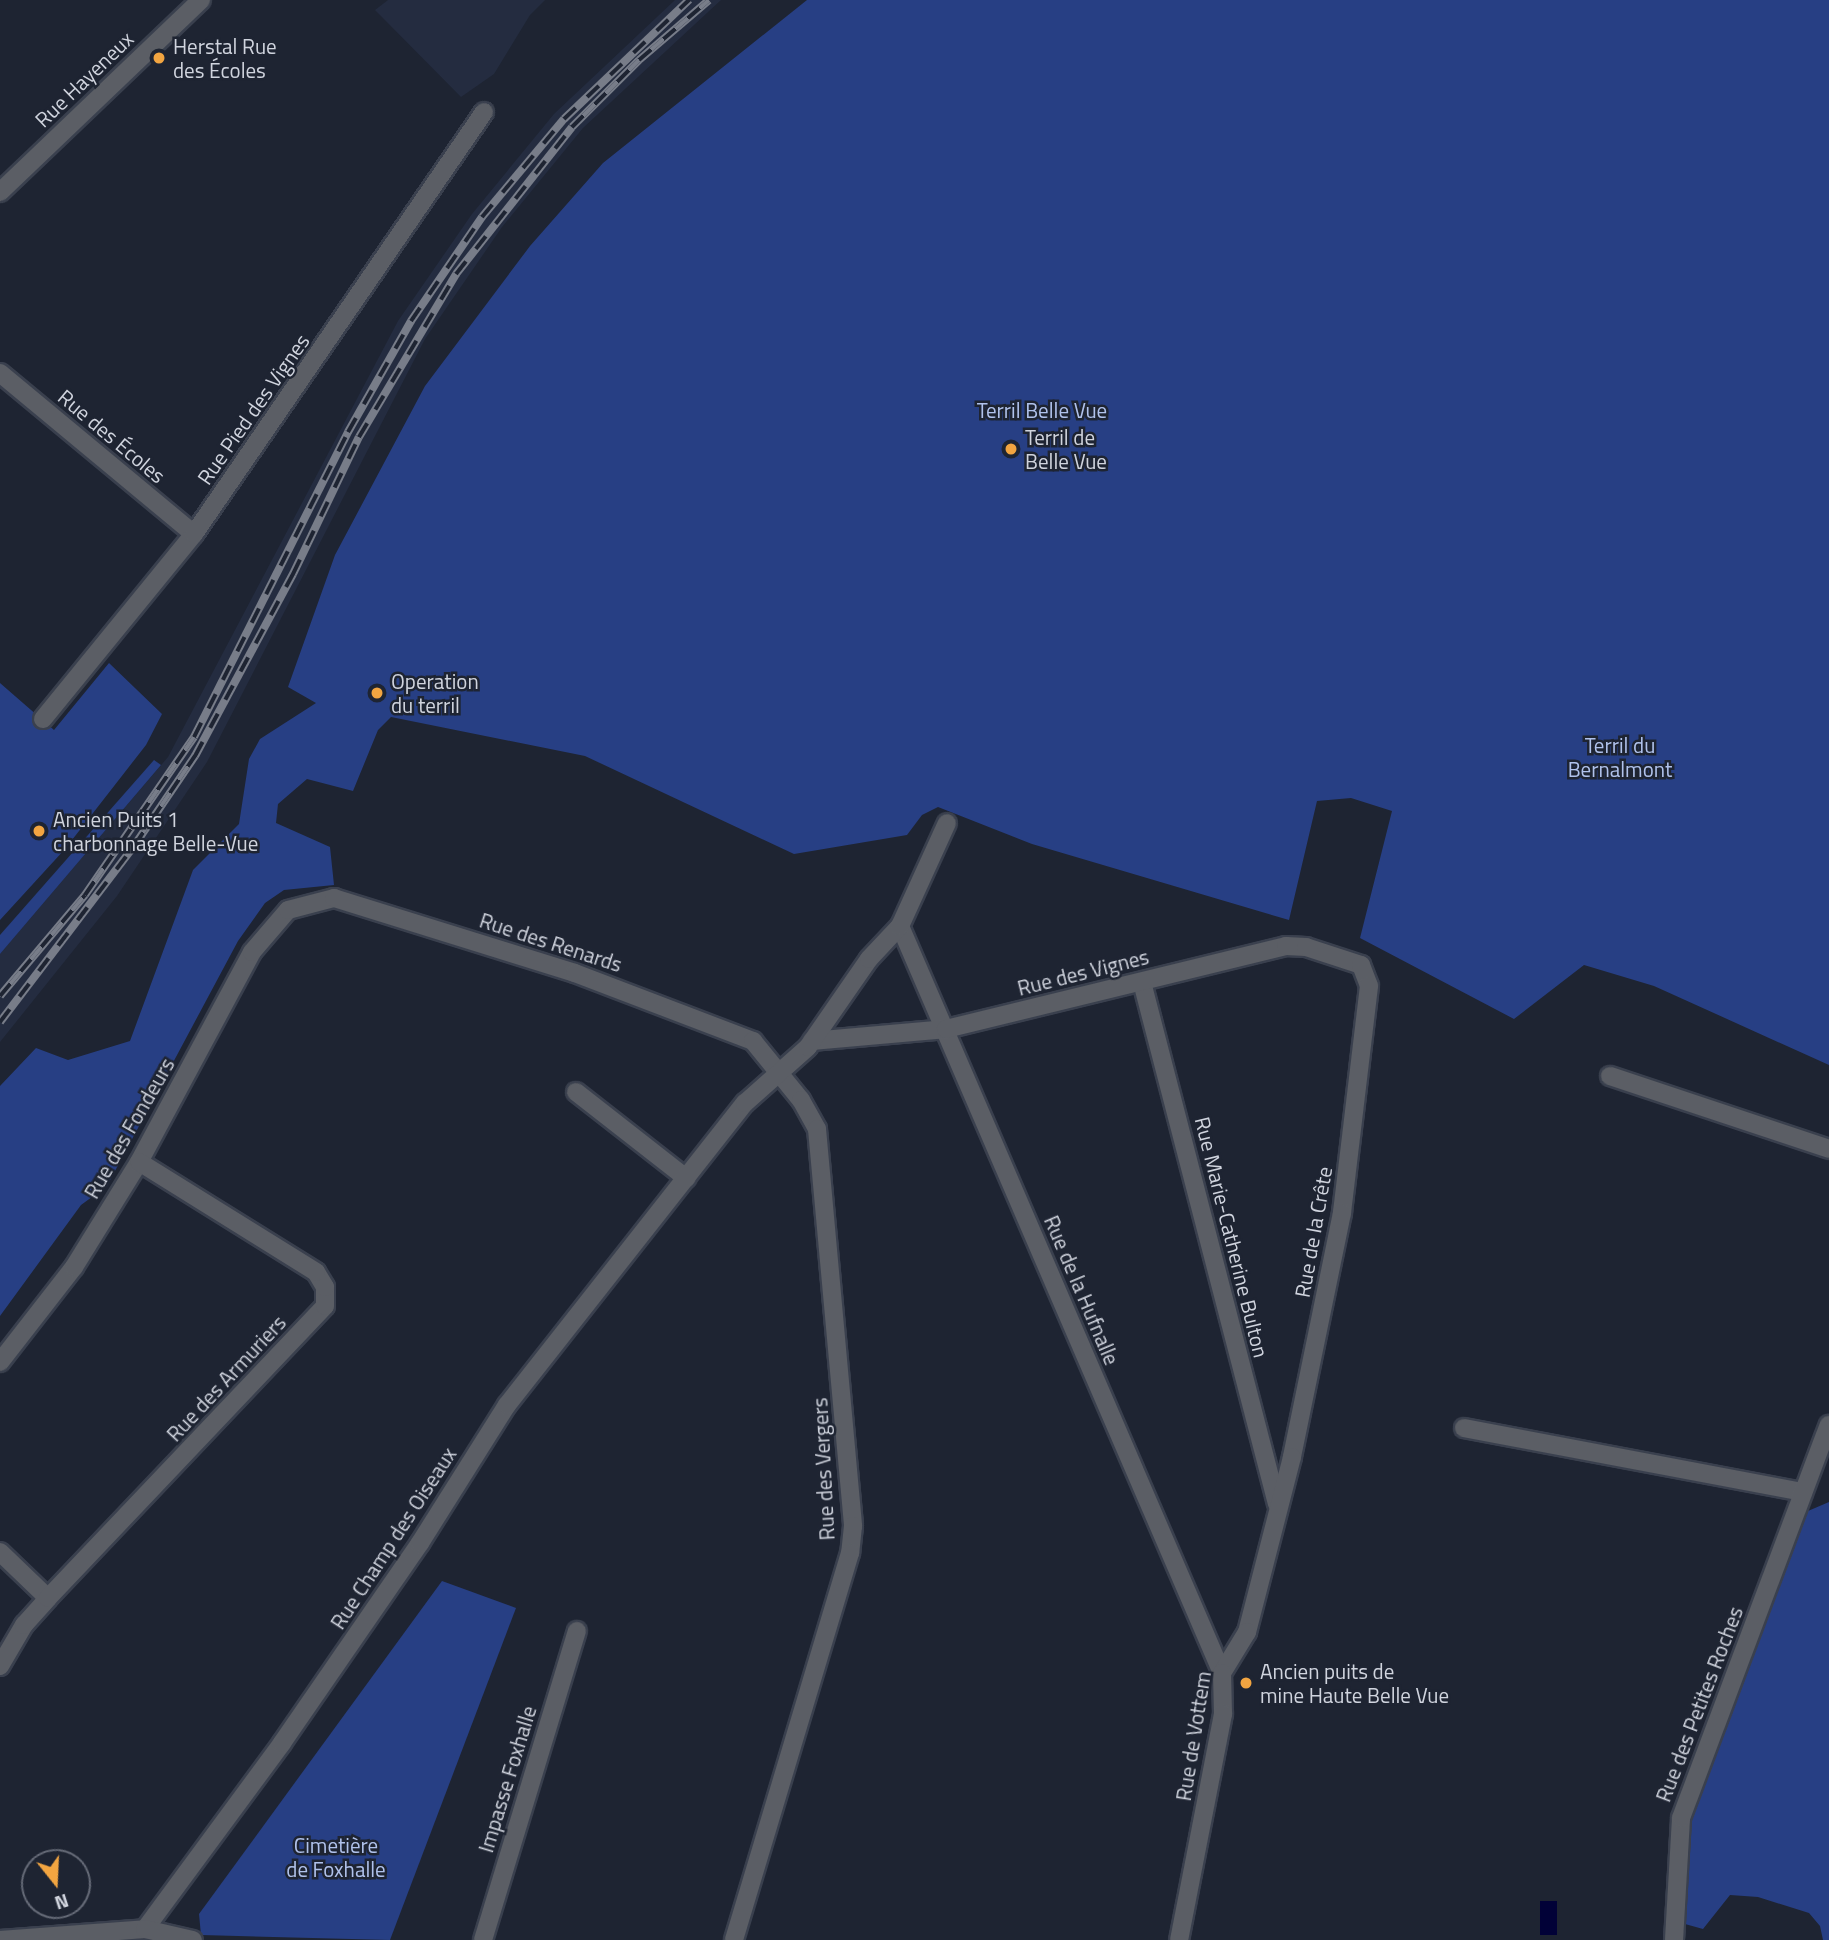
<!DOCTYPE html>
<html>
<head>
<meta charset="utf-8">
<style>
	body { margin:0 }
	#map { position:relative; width:1829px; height:1940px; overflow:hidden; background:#1e2432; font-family:"Titillium Web",sans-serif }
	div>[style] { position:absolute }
	.built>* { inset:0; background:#242c40 }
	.green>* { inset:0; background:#273f84 }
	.water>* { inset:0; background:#010137; transform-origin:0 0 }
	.roads { filter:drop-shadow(2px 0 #3a404e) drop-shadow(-2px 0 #3a404e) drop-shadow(0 2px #3a404e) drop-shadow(0 -2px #3a404e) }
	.minor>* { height:18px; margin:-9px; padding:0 9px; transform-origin:9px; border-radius:9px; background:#5b5e65 }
	.tertiary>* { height:18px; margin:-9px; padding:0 9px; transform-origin:9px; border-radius:9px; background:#5b5e65 }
	.rail>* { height:8px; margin-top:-4px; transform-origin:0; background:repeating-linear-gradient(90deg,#1e2432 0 16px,#787d89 0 32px); box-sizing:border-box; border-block:2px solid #787d89 }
	.dots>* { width:19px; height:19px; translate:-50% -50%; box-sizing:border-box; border:4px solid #1e2432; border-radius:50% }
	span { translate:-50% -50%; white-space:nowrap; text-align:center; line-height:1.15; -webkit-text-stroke:5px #1e2432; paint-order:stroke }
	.poi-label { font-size:21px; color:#d0d4de }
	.left { translate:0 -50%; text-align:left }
	.street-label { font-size:21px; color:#d0d4de }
	.park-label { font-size:21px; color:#b0c2ec }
	.north { position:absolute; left:21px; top:1849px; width:70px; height:70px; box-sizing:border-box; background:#1e2432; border:2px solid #656a77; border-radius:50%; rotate:162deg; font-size:19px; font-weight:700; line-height:28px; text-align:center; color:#d0d4de }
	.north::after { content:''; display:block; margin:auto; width:24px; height:32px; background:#f2a541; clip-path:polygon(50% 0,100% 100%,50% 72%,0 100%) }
</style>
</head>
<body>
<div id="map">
	<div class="built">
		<div style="clip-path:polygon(388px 0,545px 0,530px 15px,494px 74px,461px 97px,375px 10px)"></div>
		<div style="clip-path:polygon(675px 0,721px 0,583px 128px,502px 227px,425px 339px,207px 762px,117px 896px,0 1042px,0 954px,168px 757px,398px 321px,472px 214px,554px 114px)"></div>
	</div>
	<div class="green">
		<div style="clip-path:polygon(807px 0,1829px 0,1829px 1065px,1654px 986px,1584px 965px,1514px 1019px,1360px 938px,1392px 811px,1351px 798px,1317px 801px,1289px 920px,1032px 844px,938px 807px,922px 815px,907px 835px,794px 854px,585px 756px,391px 717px,378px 730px,353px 791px,307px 779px,278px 804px,276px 823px,330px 847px,334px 885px,284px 890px,265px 903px,238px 941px,107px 1186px,81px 1205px,0 1316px,0 1086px,36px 1048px,68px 1060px,130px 1041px,193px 870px,239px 824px,249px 759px,260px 739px,316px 703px,288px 687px,335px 555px,425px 386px,530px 246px,603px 163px)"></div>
		<div style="clip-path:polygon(109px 663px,162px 714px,146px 745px,65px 849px,0 920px,0 683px,54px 730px)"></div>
		<div style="clip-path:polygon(154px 760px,161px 765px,0 954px,0 935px)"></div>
		<div style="clip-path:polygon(1829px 1502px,1829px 1940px,1823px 1940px,1820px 1926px,1809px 1913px,1758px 1897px,1730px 1895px,1703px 1929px,1685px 1924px,1679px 1917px,1683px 1818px,1801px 1514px)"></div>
		<div style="clip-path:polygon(442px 1581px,516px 1608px,390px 1940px,201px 1935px,199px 1914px)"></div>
	</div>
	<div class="water">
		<div style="left:1540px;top:1901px;width:17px;height:34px"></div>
	</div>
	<div class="roads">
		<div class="minor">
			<div style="left:0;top:373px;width:252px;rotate:39.7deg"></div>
			<div style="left:43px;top:719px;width:239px;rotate:-50.8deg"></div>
			<div style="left:194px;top:534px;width:512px;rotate:-55.5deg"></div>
			<div style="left:900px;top:926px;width:813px;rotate:66.68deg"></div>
			<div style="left:1142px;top:982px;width:539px;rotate:75.5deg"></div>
			<div style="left:812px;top:1041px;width:135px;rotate:-5.1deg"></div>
			<div style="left:946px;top:1029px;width:350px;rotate:-13.7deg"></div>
			<div style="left:1286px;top:946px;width:20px;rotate:3deg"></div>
			<div style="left:1306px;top:947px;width:58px;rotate:18.1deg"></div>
			<div style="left:1361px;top:965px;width:22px;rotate:69deg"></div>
			<div style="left:1369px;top:986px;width:229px;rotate:96.8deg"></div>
			<div style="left:1342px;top:1213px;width:249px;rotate:101.6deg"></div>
			<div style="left:1292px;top:1457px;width:181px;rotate:104.4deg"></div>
			<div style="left:1247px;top:1632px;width:48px;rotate:121.4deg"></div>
			<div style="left:1222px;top:1673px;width:41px;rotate:88.6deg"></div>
			<div style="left:1223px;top:1714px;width:230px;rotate:101deg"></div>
			<div style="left:1610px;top:1076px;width:231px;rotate:18.4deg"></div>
			<div style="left:576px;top:1092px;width:140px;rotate:38deg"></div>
			<div style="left:0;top:1362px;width:120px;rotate:-52.1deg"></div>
			<div style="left:74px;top:1267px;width:123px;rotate:-58.2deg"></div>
			<div style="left:139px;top:1162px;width:238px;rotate:-61.7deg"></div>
			<div style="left:252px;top:952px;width:55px;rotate:-49.4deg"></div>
			<div style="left:288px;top:910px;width:48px;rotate:-14.6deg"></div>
			<div style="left:334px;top:898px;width:252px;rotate:17.3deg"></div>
			<div style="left:575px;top:973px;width:191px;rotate:20.9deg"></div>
			<div style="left:753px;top:1041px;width:76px;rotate:50.9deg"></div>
			<div style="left:801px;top:1100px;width:33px;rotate:61deg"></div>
			<div style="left:817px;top:1129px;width:399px;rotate:84.8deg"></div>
			<div style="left:853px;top:1526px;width:27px;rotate:96deg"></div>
			<div style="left:850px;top:1553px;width:404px;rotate:106.7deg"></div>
			<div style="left:1464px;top:1428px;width:345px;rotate:10.7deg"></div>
			<div style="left:0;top:1552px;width:66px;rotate:43.8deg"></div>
			<div style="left:0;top:1666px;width:48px;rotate:-59.7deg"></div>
			<div style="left:24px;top:1625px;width:36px;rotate:-48deg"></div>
			<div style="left:48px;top:1598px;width:402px;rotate:-46.5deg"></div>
			<div style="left:325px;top:1306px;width:19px;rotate:-90deg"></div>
			<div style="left:325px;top:1287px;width:17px;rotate:-121deg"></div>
			<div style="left:316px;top:1272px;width:208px;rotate:-148.1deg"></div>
			<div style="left:145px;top:1929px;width:231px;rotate:-53.6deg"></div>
			<div style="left:282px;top:1743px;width:243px;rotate:-55.4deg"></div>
			<div style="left:420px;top:1543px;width:163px;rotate:-57.8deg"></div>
			<div style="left:507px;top:1405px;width:385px;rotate:-51.8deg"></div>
			<div style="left:745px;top:1103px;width:84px;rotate:-41.6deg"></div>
			<div style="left:808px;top:1047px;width:107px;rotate:-55.3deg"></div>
			<div style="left:869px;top:959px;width:45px;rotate:-46.8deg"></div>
			<div style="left:900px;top:926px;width:113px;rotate:-65.5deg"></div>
			<div style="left:0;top:1940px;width:145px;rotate:-4.3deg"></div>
			<div style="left:145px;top:1929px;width:49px;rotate:12.9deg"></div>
			<div style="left:483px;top:1940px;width:323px;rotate:-73.1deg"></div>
			<div style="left:1674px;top:1940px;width:122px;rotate:-86.7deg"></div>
			<div style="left:1681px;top:1818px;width:420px;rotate:-69.4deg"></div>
		</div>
		<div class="tertiary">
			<div style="left:0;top:192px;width:278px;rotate:-43.7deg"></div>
		</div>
	</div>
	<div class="rail">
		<div style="left:0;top:996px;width:132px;rotate:-49.9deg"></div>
		<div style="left:85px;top:895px;width:192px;rotate:-55.4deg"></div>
		<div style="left:194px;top:737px;width:342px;rotate:-63.2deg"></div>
		<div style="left:348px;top:432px;width:128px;rotate:-60.4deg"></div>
		<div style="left:411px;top:321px;width:126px;rotate:-55.7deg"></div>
		<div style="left:482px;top:217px;width:128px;rotate:-50.1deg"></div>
		<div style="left:564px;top:119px;width:173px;rotate:-43.6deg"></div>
		<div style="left:0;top:1022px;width:221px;rotate:-52.7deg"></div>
		<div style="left:134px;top:846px;width:109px;rotate:-55.9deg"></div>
		<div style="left:195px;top:756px;width:207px;rotate:-61.7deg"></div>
		<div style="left:293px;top:574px;width:152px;rotate:-64.3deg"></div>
		<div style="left:359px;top:437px;width:190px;rotate:-59.2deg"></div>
		<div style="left:456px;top:274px;width:187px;rotate:-51.7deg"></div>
		<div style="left:572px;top:127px;width:95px;rotate:-45deg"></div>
		<div style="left:639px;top:60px;width:92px;rotate:-40.6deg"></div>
	</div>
	<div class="dots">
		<div style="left:159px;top:58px;background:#f2a541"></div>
		<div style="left:1011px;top:449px;background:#f2a541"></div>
		<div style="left:377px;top:693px;background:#f2a541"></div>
		<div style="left:39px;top:831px;background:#f2a541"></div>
		<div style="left:1246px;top:1683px;background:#f2a541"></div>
	</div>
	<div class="poi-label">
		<span class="left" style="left:173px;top:58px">Herstal Rue<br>des Écoles</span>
		<span class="left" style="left:1025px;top:449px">Terril de<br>Belle Vue</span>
		<span class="left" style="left:391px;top:693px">Operation<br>du terril</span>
		<span class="left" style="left:53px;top:831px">Ancien Puits 1<br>charbonnage Belle-Vue</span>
		<span class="left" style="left:1260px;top:1683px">Ancien puits de<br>mine Haute Belle Vue</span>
	</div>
	<div class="street-label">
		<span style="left:84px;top:79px;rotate:-44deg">Rue Hayeneux</span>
		<span style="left:253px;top:409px;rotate:-55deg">Rue Pied des Vignes</span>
		<span style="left:112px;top:436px;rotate:40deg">Rue des Écoles</span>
		<span style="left:551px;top:942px;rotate:18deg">Rue des Renards</span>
		<span style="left:1083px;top:972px;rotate:-14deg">Rue des Vignes</span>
		<span style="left:129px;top:1128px;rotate:-60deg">Rue des Fondeurs</span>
		<span style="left:1313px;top:1232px;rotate:-80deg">Rue de la Crête</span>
		<span style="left:1232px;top:1237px;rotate:76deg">Rue Marie-Catherine Bulton</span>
		<span style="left:1082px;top:1290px;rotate:67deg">Rue de la Hufnalle</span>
		<span style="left:226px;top:1378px;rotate:-47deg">Rue des Armuriers</span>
		<span style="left:823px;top:1469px;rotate:-93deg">Rue des Vergers</span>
		<span style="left:393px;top:1538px;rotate:-57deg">Rue Champ des Oiseaux</span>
		<span style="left:1699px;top:1704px;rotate:-69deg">Rue des Petites Roches</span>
		<span style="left:1193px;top:1736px;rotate:-81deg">Rue de Vottem</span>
		<span style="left:507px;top:1779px;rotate:-73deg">Impasse Foxhalle</span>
	</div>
	<div class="park-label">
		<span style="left:1042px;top:410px">Terril Belle Vue</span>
		<span style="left:1620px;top:757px">Terril du<br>Bernalmont</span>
		<span style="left:336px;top:1857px">Cimetière<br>de Foxhalle</span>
	</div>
	<div class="north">N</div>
</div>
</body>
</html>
